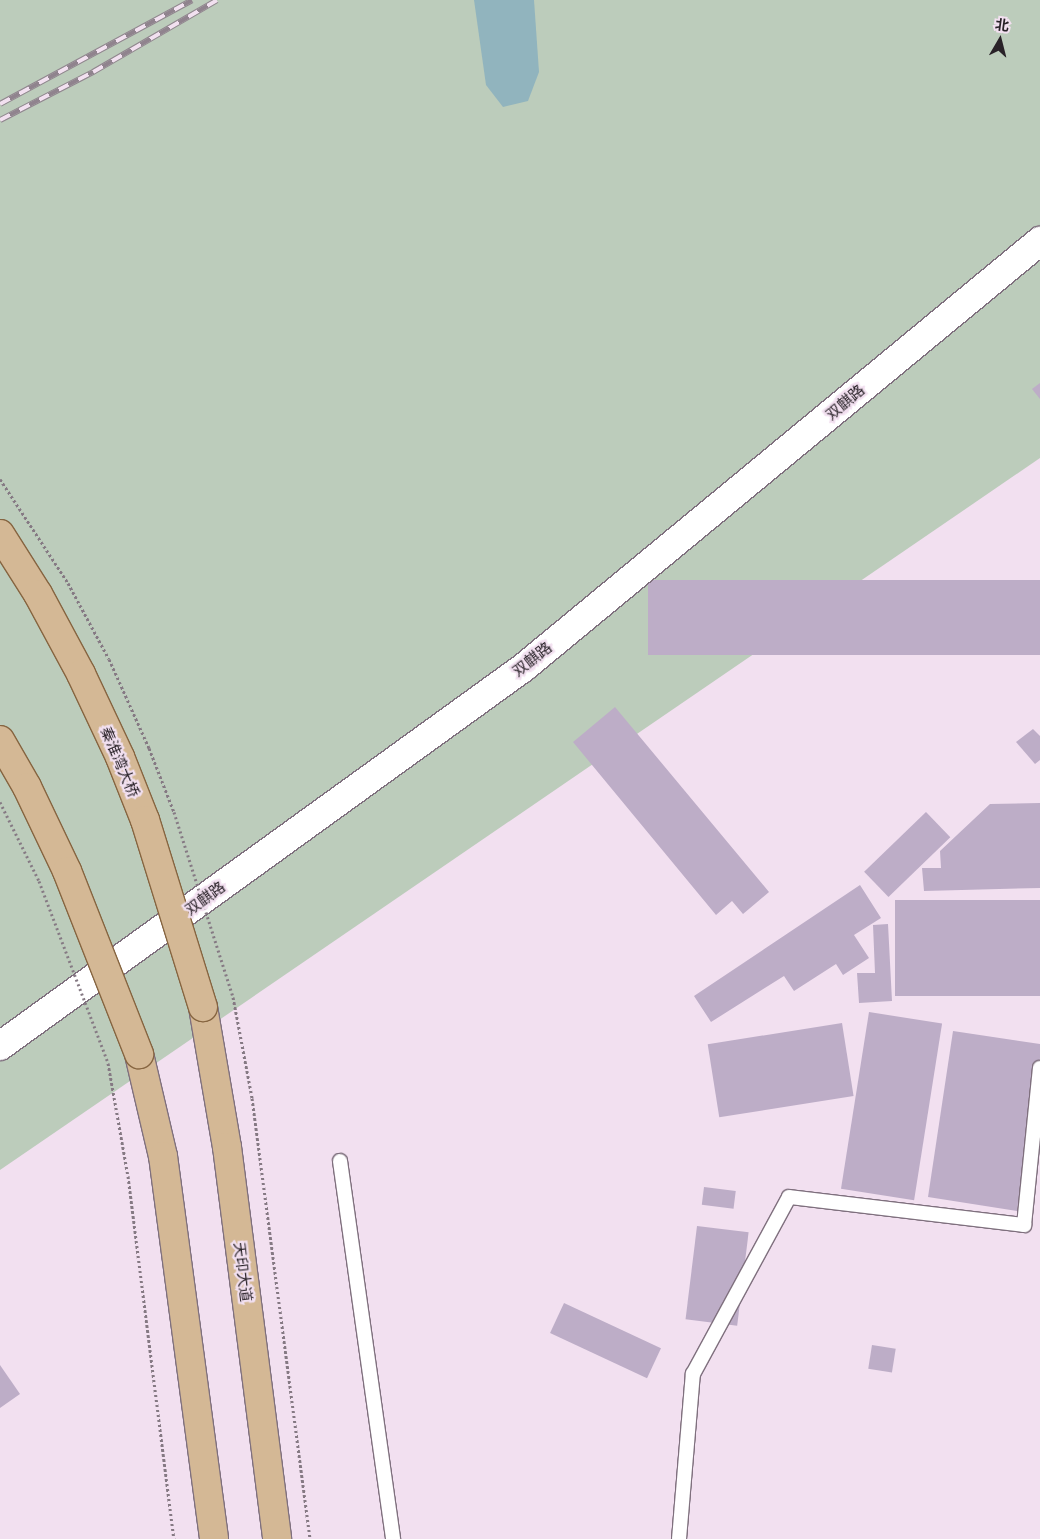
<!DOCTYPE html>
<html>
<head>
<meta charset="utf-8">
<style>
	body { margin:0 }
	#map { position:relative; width:1040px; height:1539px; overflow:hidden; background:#f2e0f0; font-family:"Golos Text","Noto Sans SC",sans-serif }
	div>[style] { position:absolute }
	.green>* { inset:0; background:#bcccbb }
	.water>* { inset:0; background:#91b4be }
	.building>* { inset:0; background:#bdadc7; transform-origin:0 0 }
	.path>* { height:3px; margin-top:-1.5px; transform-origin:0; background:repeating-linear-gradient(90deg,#857983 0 2.5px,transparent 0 5px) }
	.roads { filter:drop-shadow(1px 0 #7f707e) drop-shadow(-1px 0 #7f707e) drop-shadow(0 1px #7f707e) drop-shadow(0 -1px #7f707e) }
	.lane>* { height:14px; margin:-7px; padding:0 7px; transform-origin:7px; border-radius:7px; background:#fff }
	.street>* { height:28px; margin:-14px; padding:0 14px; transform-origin:14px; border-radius:14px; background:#fff }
	.primary>* { height:28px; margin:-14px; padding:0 14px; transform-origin:14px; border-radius:14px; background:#d4b895 }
	.rail>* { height:5.5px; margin-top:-2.75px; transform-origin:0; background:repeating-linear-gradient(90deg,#f2e0f0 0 11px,#90838e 0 22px); box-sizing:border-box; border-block:1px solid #90838e }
	.path-bridge>* { height:3px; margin-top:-1.5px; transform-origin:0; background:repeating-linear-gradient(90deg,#857983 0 2.5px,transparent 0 5px) }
	.bridges { filter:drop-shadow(1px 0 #866541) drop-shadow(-1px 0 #866541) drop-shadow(0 1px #866541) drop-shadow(0 -1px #866541) }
	.primary-bridge>* { height:28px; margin:-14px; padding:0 14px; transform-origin:14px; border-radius:14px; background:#d4b895 }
	span { translate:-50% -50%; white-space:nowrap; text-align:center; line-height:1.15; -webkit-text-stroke:4.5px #f2e0f0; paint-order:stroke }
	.street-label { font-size:15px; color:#292228 }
	.north { position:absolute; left:975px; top:15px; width:50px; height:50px; -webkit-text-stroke:4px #f2e0f0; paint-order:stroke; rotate:8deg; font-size:14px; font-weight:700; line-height:20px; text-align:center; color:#292228 }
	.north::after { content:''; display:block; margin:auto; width:18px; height:22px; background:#292228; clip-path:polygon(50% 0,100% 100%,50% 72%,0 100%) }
</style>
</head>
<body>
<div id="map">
	<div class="green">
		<div style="clip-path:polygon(0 0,1040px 0,1040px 458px,0 1170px)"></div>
	</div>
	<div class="water">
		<div style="clip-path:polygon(474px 0,534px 0,539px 72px,528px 101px,503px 107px,486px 85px)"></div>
	</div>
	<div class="building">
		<div style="clip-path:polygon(1040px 383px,1040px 399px,1032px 389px)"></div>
		<div style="left:1040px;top:580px;width:75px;height:392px;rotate:90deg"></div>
		<div style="clip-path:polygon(615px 707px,769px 892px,743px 914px,732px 901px,716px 915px,573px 742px)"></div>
		<div style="clip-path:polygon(1033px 729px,1040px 736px,1040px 760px,1035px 764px,1016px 742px)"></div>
		<div style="clip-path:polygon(1040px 803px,1040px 888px,924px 891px,922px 868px,941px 868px,940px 851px,990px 804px)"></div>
		<div style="left:926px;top:812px;width:35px;height:86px;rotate:46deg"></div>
		<div style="clip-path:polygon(860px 885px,881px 918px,854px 935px,869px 958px,843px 975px,836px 964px,794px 991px,784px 976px,711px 1022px,694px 996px)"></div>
		<div style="left:1040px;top:900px;width:96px;height:145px;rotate:90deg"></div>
		<div style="clip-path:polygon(888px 924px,892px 1001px,859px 1003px,857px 973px,875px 973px,873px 925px)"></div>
		<div style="left:869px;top:1012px;width:74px;height:179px;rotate:9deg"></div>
		<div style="left:842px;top:1023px;width:74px;height:136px;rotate:81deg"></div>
		<div style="clip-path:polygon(953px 1031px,1040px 1044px,1040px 1058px,1017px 1211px,928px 1197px)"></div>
		<div style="left:704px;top:1187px;width:32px;height:18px;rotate:7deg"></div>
		<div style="left:697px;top:1226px;width:52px;height:94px;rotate:7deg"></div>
		<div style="left:564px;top:1303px;width:107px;height:33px;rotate:25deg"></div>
		<div style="left:872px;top:1345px;width:24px;height:24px;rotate:9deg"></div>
		<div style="clip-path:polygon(0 1365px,20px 1394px,0 1408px)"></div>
	</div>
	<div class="path">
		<div style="left:233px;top:997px;width:103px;rotate:79.3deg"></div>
		<div style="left:252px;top:1098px;width:445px;rotate:82.5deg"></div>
		<div style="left:108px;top:1063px;width:115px;rotate:80deg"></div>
		<div style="left:128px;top:1176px;width:366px;rotate:82.8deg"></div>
	</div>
	<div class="roads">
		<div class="lane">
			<div style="left:340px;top:1161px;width:382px;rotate:82deg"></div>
			<div style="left:679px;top:1539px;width:166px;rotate:-85.2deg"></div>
			<div style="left:693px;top:1374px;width:201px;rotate:-61.5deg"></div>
			<div style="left:789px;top:1197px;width:237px;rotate:6.8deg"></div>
			<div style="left:1024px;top:1225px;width:158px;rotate:-84.2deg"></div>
		</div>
		<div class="street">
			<div style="left:0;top:1046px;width:645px;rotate:-35.86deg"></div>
			<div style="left:523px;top:668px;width:671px;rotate:-39.55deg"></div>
		</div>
		<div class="primary">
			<div style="left:203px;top:1007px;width:142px;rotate:80.3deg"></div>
			<div style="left:227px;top:1147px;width:395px;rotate:82.7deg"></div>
			<div style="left:139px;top:1054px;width:105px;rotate:76.8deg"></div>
			<div style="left:163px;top:1156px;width:386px;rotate:82.4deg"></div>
		</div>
	</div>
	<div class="rail">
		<div style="left:0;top:104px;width:218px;rotate:-28.4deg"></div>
		<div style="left:0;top:120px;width:105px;rotate:-27.3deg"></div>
		<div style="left:93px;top:72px;width:143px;rotate:-30.1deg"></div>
	</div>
	<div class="path-bridge">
		<div style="left:0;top:479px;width:124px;rotate:56.8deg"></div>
		<div style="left:68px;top:583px;width:86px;rotate:61.7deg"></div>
		<div style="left:109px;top:659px;width:98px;rotate:65.8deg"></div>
		<div style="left:149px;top:748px;width:69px;rotate:68.7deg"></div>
		<div style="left:174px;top:812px;width:194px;rotate:72.3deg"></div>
		<div style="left:0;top:802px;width:88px;rotate:63.7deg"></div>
		<div style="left:39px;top:881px;width:195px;rotate:69.2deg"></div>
	</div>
	<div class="bridges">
		<div class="primary-bridge">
			<div style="left:0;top:534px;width:71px;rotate:57.7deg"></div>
			<div style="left:38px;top:594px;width:91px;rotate:61.7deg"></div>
			<div style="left:81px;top:674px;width:92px;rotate:64.8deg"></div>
			<div style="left:120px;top:757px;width:68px;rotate:68.4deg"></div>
			<div style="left:145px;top:820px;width:196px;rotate:72.8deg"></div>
			<div style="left:0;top:740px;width:54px;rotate:60.1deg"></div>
			<div style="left:27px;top:787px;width:93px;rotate:64.5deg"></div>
			<div style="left:67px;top:871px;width:197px;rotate:68.5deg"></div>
		</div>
	</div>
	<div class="street-label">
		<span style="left:845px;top:402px;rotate:-40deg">双麒路</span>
		<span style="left:532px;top:659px;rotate:-38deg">双麒路</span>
		<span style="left:120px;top:762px;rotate:67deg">秦淮湾大桥</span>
		<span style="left:205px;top:898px;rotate:-36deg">双麒路</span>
		<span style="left:243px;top:1272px;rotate:83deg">天印大道</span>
	</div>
	<div class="north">北</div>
</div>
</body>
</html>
